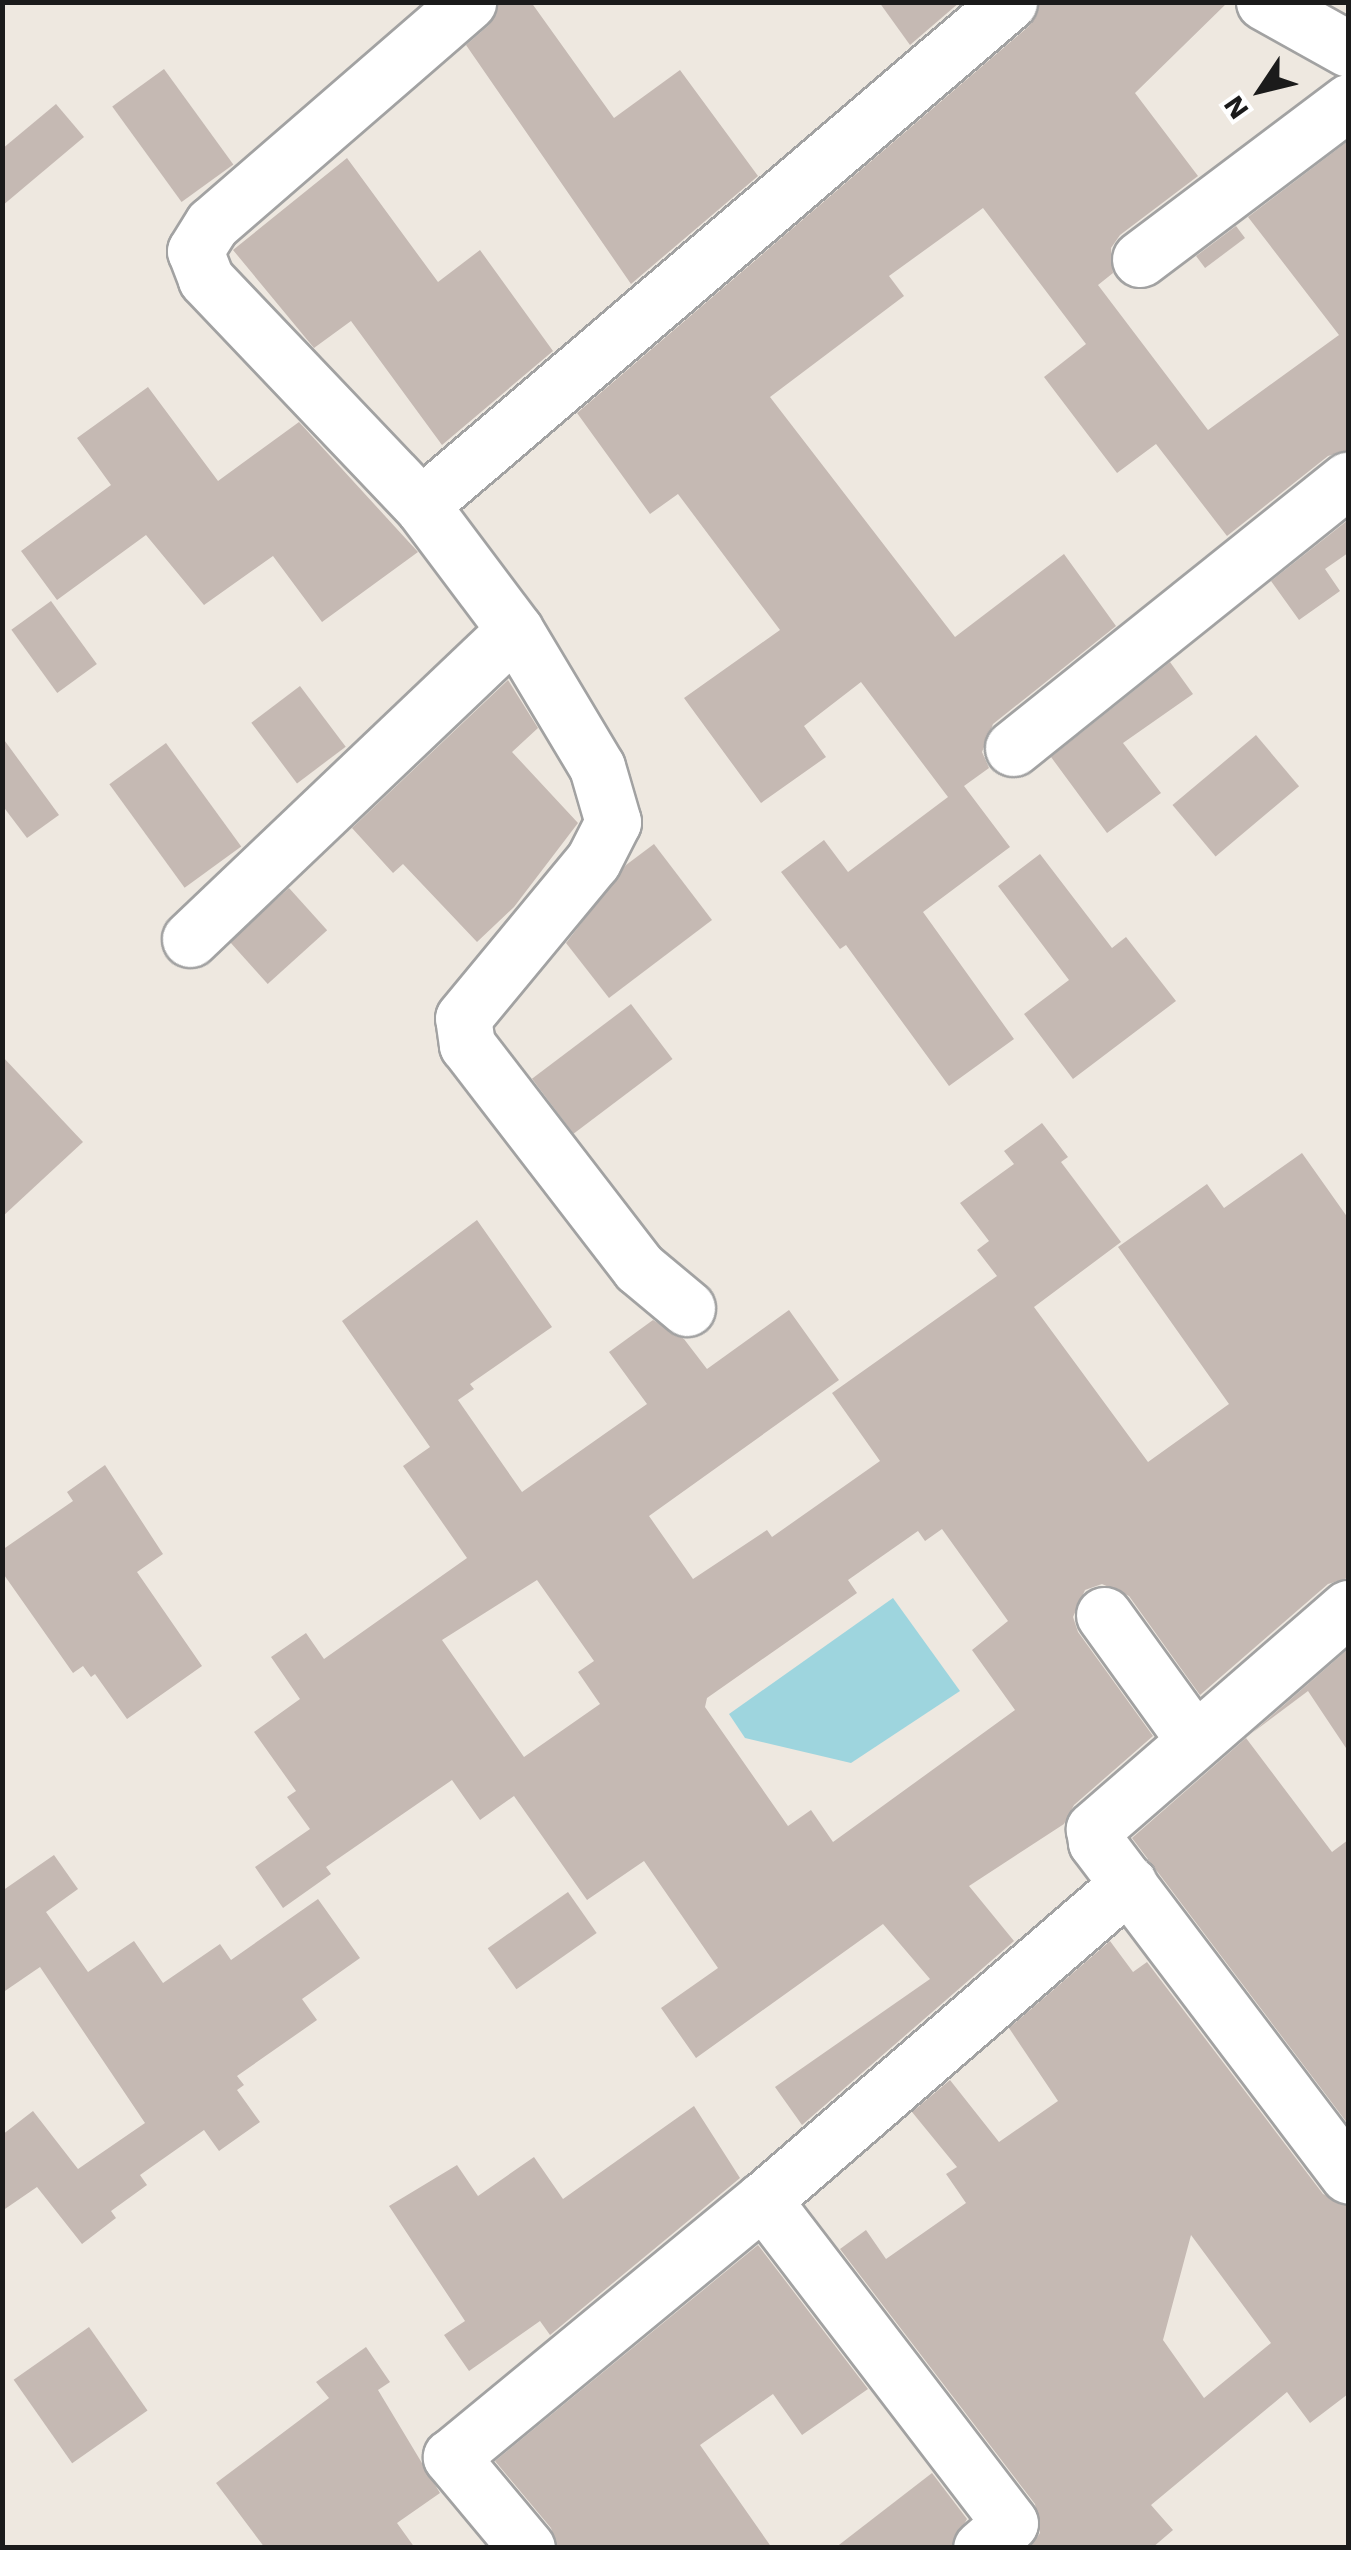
<!DOCTYPE html>
<html>
<head>
<meta charset="utf-8">
<style>
	body { margin:0 }
	#map { position:relative; width:1351px; height:2550px; overflow:hidden; background:#eee8e0; font-family:"Work Sans",sans-serif }
	div>[style] { position:absolute }
	.water>* { inset:0; background:#9ed5de }
	.building>* { inset:0; background:#c5b9b3; transform-origin:0 0 }
	.roads { filter:drop-shadow(2px 0 #a2a2a2) drop-shadow(-2px 0 #a2a2a2) drop-shadow(0 2px #a2a2a2) drop-shadow(0 -2px #a2a2a2) }
	.minor>* { height:55px; margin:-27.5px; padding:0 27.5px; transform-origin:27.5px; border-radius:27.5px; background:#fff }
	span { translate:-50% -50%; white-space:nowrap; text-align:center; line-height:1.15; -webkit-text-stroke:10px #fff; paint-order:stroke }
	.frame { position:absolute; inset:0; border:5px solid #1b1b1b; pointer-events:none }
	.north { position:absolute; left:1211px; top:40px; width:100px; height:100px; -webkit-text-stroke:8px #fff; paint-order:stroke; rotate:235deg; font-size:28px; font-weight:700; line-height:40px; text-align:center; color:#1b1b1b }
	.north::after { content:''; display:block; margin:auto; width:35px; height:45px; background:#1b1b1b; clip-path:polygon(50% 0,100% 100%,50% 72%,0 100%) }
</style>
</head>
<body>
<div id="map">
	<div class="water">
		<div style="clip-path:polygon(893px 1598px,960px 1691px,851px 1763px,745px 1738px,729px 1714px)"></div>
	</div>
	<div class="building">
		<div style="clip-path:polygon(498px 2px,531px 2px,614px 118px,680px 70px,758px 176px,631px 284px,466px 45px,489px 25px)"></div>
		<div style="clip-path:polygon(879px 2px,960px 2px,910px 45px)"></div>
		<div style="clip-path:polygon(1039px 2px,1228px 2px,1135px 93px,1198px 176px,1120px 235px,1111px 248px,1113px 273px,1098px 285px,1208px 430px,1339px 335px,1248px 217px,1348px 141px,1348px 450px,1328px 456px,1227px 536px,1156px 444px,1117px 473px,1044px 377px,1086px 344px,983px 208px,889px 276px,904px 296px,770px 397px,955px 637px,1064px 554px,1116px 626px,993px 724px,982px 752px,989px 768px,964px 786px,1010px 847px,923px 912px,1014px 1039px,949px 1086px,846px 945px,840px 949px,781px 872px,824px 840px,848px 872px,948px 797px,861px 682px,804px 726px,826px 757px,761px 803px,684px 698px,780px 630px,678px 494px,650px 514px,577px 413px,1029px 26px)"></div>
		<div style="left:164px;top:69px;width:118px;height:64px;rotate:54deg"></div>
		<div style="clip-path:polygon(56px 104px,84px 137px,2px 206px,2px 149px)"></div>
		<div style="clip-path:polygon(347px 158px,438px 282px,480px 250px,553px 351px,442px 445px,351px 321px,314px 348px,233px 250px)"></div>
		<div style="left:1236px;top:226px;width:15px;height:50px;rotate:53deg"></div>
		<div style="clip-path:polygon(148px 387px,218px 481px,299px 422px,418px 552px,322px 622px,273px 556px,204px 605px,146px 535px,57px 600px,21px 551px,111px 485px,77px 438px)"></div>
		<div style="clip-path:polygon(1348px 520px,1348px 553px,1325px 569px,1340px 591px,1299px 620px,1271px 581px)"></div>
		<div style="left:51px;top:601px;width:78px;height:49px;rotate:54deg"></div>
		<div style="clip-path:polygon(1170px 662px,1193px 694px,1123px 743px,1161px 793px,1107px 833px,1051px 757px)"></div>
		<div style="clip-path:polygon(508px 680px,538px 728px,512px 752px,578px 823px,514px 907px,477px 942px,403px 864px,393px 873px,352px 828px)"></div>
		<div style="left:300px;top:686px;width:76px;height:61px;rotate:53deg"></div>
		<div style="left:1256px;top:735px;width:67px;height:109px;rotate:50deg"></div>
		<div style="clip-path:polygon(2px 737px,59px 815px,27px 838px,2px 805px)"></div>
		<div style="left:166px;top:743px;width:128px;height:70px;rotate:54deg"></div>
		<div style="clip-path:polygon(654px 844px,712px 920px,609px 998px,566px 943px,626px 865px)"></div>
		<div style="clip-path:polygon(1040px 854px,1112px 948px,1126px 937px,1176px 1001px,1073px 1079px,1024px 1014px,1069px 980px,998px 886px)"></div>
		<div style="left:289px;top:888px;width:57px;height:80px;rotate:48deg"></div>
		<div style="left:631px;top:1004px;width:69px;height:124px;rotate:53deg"></div>
		<div style="clip-path:polygon(2px 1056px,83px 1142px,2px 1217px)"></div>
		<div style="clip-path:polygon(evenodd,1042px 1123px,1068px 1157px,1061px 1162px,1121px 1242px,1034px 1307px,1148px 1462px,1229px 1404px,1118px 1247px,1207px 1184px,1224px 1208px,1302px 1153px,1348px 1218px,1348px 1578px,1328px 1584px,1200px 1695px,1129px 1596px,1102px 1584px,1085px 1590px,1073px 1617px,1078px 1632px,1153px 1736px,1074px 1805px,1064px 1824px,969px 1886px,1014px 1941px,802px 2125px,775px 2087px,930px 1979px,883px 1924px,696px 2058px,661px 2008px,718px 1968px,644px 1861px,587px 1900px,514px 1796px,480px 1820px,452px 1780px,326px 1867px,331px 1874px,283px 1908px,255px 1867px,310px 1829px,287px 1797px,296px 1791px,254px 1732px,300px 1699px,271px 1657px,306px 1633px,324px 1659px,467px 1558px,403px 1466px,430px 1447px,342px 1321px,477px 1220px,552px 1327px,470px 1384px,474px 1389px,458px 1400px,522px 1492px,647px 1404px,609px 1352px,653px 1320px,684px 1339px,707px 1369px,789px 1310px,839px 1380px,649px 1516px,693px 1579px,767px 1530px,772px 1537px,880px 1461px,832px 1393px,997px 1276px,977px 1250px,989px 1241px,960px 1203px,1014px 1164px,1004px 1151px,1042px 1123px,942px 1529px,1008px 1621px,972px 1650px,1015px 1710px,833px 1842px,811px 1810px,788px 1826px,705px 1707px,707px 1698px,857px 1593px,848px 1580px,918px 1531px,925px 1541px,942px 1529px,1042px 1123px,537px 1580px,594px 1661px,578px 1672px,600px 1704px,524px 1757px,442px 1640px,537px 1580px)"></div>
		<div style="clip-path:polygon(105px 1465px,163px 1554px,137px 1572px,202px 1666px,127px 1719px,95px 1674px,91px 1677px,83px 1666px,73px 1673px,2px 1572px,2px 1550px,73px 1501px,67px 1492px)"></div>
		<div style="clip-path:polygon(1348px 1649px,1348px 1751px,1308px 1691px,1252px 1733px)"></div>
		<div style="clip-path:polygon(1246px 1738px,1332px 1852px,1348px 1840px,1348px 2124px,1132px 1838px)"></div>
		<div style="clip-path:polygon(54px 1855px,78px 1889px,46px 1912px,88px 1972px,134px 1941px,163px 1983px,220px 1944px,231px 1960px,318px 1899px,360px 1958px,302px 1999px,317px 2020px,237px 2076px,244px 2085px,237px 2090px,260px 2122px,219px 2151px,204px 2130px,140px 2175px,147px 2185px,111px 2211px,116px 2218px,82px 2244px,37px 2187px,2px 2211px,2px 2135px,33px 2111px,78px 2169px,145px 2123px,40px 1967px,2px 1993px,2px 1891px)"></div>
		<div style="left:568px;top:1892px;width:50px;height:98px;rotate:55deg"></div>
		<div style="clip-path:polygon(evenodd,1110px 1941px,1133px 1972px,1147px 1962px,1323px 2194px,1348px 2206px,1348px 2394px,1310px 2423px,1287px 2392px,1151px 2505px,1173px 2530px,1152px 2548px,1029px 2548px,1040px 2533px,1035px 2504px,840px 2249px,866px 2230px,886px 2259px,966px 2203px,946px 2174px,957px 2167px,912px 2112px,950px 2080px,999px 2142px,1058px 2101px,1009px 2028px,1110px 1941px,1191px 2235px,1271px 2343px,1204px 2398px,1163px 2340px,1191px 2235px)"></div>
		<div style="clip-path:polygon(694px 2106px,740px 2178px,550px 2335px,540px 2321px,469px 2371px,444px 2335px,465px 2321px,389px 2206px,457px 2165px,478px 2196px,534px 2157px,563px 2199px)"></div>
		<div style="clip-path:polygon(758px 2245px,868px 2389px,802px 2435px,773px 2394px,700px 2445px,772px 2548px,557px 2548px,551px 2528px,495px 2461px)"></div>
		<div style="left:89px;top:2327px;width:102px;height:92px;rotate:55deg"></div>
		<div style="clip-path:polygon(366px 2347px,390px 2382px,378px 2390px,440px 2493px,397px 2523px,415px 2548px,265px 2548px,216px 2483px,329px 2398px,316px 2382px)"></div>
		<div style="clip-path:polygon(932px 2473px,967px 2519px,951px 2548px,835px 2548px)"></div>
	</div>
	<div class="roads">
		<div class="minor">
			<div style="left:1264px;top:2px;width:96px;rotate:29.2deg"></div>
			<div style="left:1140px;top:259px;width:261px;rotate:-37deg"></div>
			<div style="left:421px;top:505px;width:312px;rotate:-133.6deg"></div>
			<div style="left:206px;top:279px;width:30px;rotate:-111deg"></div>
			<div style="left:195px;top:251px;width:32px;rotate:-58deg"></div>
			<div style="left:212px;top:224px;width:339px;rotate:-40.9deg"></div>
			<div style="left:1013px;top:748px;width:429px;rotate:-38.7deg"></div>
			<div style="left:190px;top:939px;width:448px;rotate:-43.6deg"></div>
			<div style="left:687px;top:1308px;width:62px;rotate:-140.2deg"></div>
			<div style="left:639px;top:1268px;width:282px;rotate:-127.6deg"></div>
			<div style="left:467px;top:1045px;width:27px;rotate:-98deg"></div>
			<div style="left:463px;top:1018px;width:204px;rotate:-50.4deg"></div>
			<div style="left:593px;top:861px;width:44px;rotate:-62.9deg"></div>
			<div style="left:613px;top:822px;width:57px;rotate:-106.2deg"></div>
			<div style="left:597px;top:767px;width:160px;rotate:-120.9deg"></div>
			<div style="left:515px;top:630px;width:156px;rotate:-126.9deg"></div>
			<div style="left:421px;top:505px;width:774px;rotate:-40.55deg"></div>
			<div style="left:1348px;top:1608px;width:337px;rotate:139deg"></div>
			<div style="left:1094px;top:1829px;width:13px;rotate:81deg"></div>
			<div style="left:1096px;top:1842px;width:418px;rotate:52.9deg"></div>
			<div style="left:1104px;top:1615px;width:154px;rotate:54.2deg"></div>
			<div style="left:527px;top:2548px;width:119px;rotate:-129.9deg"></div>
			<div style="left:451px;top:2457px;width:404px;rotate:-39.5deg"></div>
			<div style="left:981px;top:2548px;width:38px;rotate:-41deg"></div>
			<div style="left:1010px;top:2523px;width:407px;rotate:-127.4deg"></div>
			<div style="left:763px;top:2200px;width:484px;rotate:-40.9deg"></div>
		</div>
	</div>
	<div class="frame"></div>
	<div class="north">N</div>
</div>
</body>
</html>
